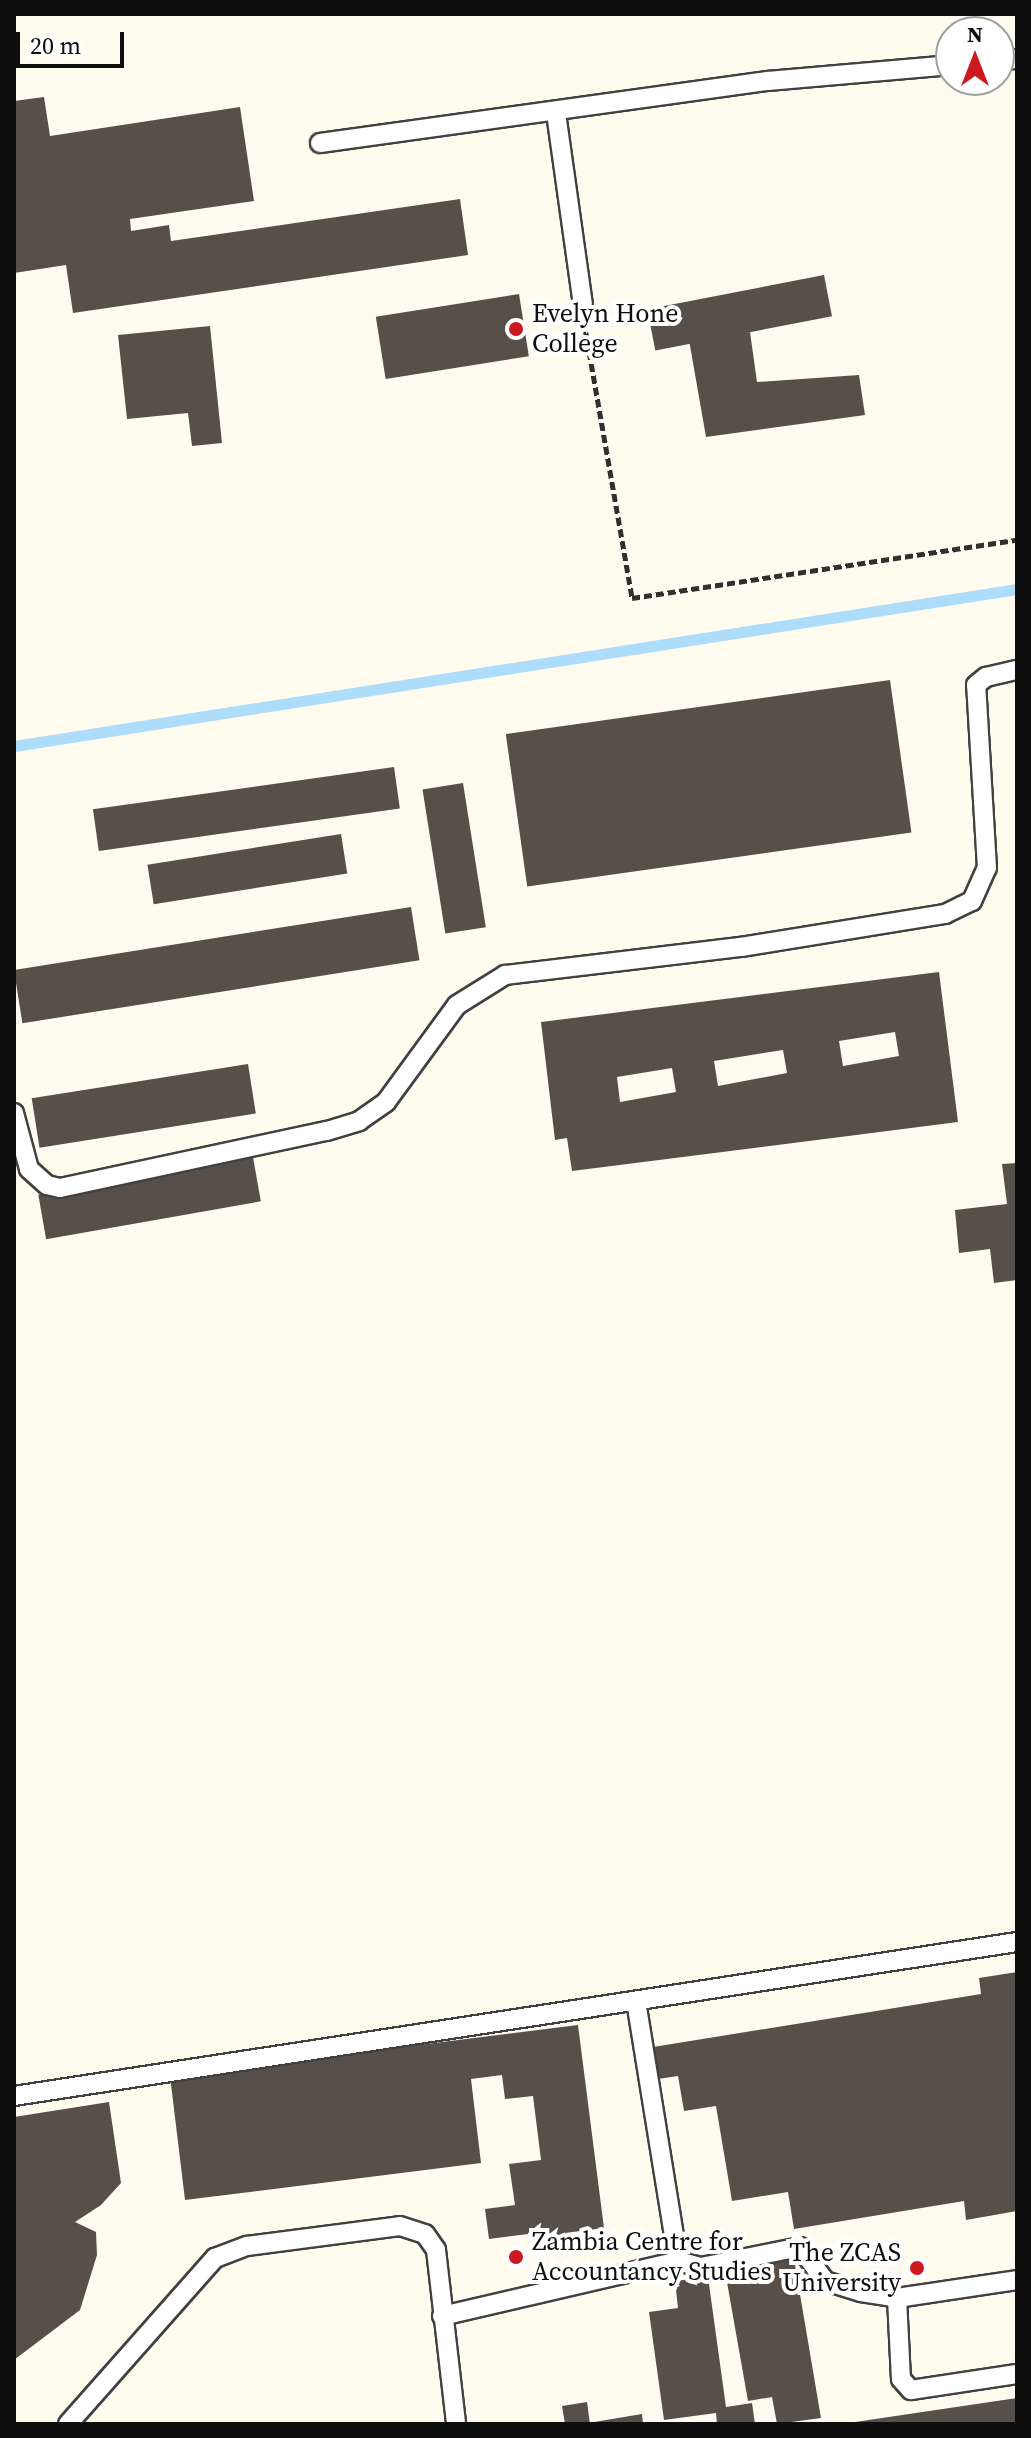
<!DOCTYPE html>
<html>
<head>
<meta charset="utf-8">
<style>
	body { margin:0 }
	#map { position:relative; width:1031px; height:2438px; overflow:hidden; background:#fffcef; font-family:"Source Serif 4",serif }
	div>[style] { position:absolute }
	.stream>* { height:11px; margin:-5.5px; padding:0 5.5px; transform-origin:5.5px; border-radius:5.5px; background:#aeddfc }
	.building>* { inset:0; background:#584f49; transform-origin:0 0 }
	.path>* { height:5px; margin-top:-2.5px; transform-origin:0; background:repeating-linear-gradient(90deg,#303030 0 8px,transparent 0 12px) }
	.roads { filter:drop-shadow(2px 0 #414141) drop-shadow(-2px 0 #414141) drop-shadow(0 2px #414141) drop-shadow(0 -2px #414141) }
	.lane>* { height:18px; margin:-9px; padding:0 9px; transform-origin:9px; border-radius:9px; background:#fff }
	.dots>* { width:22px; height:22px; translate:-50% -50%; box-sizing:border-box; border:4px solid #fff; border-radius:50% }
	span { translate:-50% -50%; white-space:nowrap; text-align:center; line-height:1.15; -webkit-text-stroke:8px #fff; paint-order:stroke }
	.poi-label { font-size:26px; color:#0e0e0e }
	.left { translate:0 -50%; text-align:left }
	.right { translate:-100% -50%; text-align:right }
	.frame { position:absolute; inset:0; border:16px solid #0e0e0e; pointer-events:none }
	.north { position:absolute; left:935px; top:16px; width:80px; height:80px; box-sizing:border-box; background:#fff; border:2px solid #9f9f9f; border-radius:50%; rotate:0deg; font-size:22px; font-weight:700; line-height:32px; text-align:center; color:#0e0e0e }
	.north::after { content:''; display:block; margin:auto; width:28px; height:36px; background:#cc181e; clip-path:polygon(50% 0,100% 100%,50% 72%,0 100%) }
	.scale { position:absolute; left:16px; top:32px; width:108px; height:36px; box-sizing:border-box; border:4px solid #0e0e0e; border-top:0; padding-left:10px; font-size:24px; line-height:28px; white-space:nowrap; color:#0e0e0e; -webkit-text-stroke:6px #fff; paint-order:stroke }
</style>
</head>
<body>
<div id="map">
	<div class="stream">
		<div style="left:14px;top:746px;width:1015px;rotate:-8.9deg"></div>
	</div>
	<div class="building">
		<div style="clip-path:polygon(44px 97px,50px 136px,240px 107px,254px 201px,130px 219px,131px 231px,169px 225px,171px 241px,460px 199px,468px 255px,73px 313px,66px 265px,14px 273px,14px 101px)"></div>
		<div style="left:824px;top:275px;width:42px;height:180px;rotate:79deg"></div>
		<div style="left:519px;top:294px;width:63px;height:145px;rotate:81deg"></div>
		<div style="clip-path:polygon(210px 326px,222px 443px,192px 446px,188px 413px,127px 419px,118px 335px)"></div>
		<div style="clip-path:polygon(750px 332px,757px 382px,859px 375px,865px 415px,706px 437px,689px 340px)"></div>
		<div style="left:890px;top:680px;width:154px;height:388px;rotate:82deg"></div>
		<div style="left:394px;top:767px;width:42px;height:304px;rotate:82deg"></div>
		<div style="left:463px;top:783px;width:146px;height:41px;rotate:81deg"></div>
		<div style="left:341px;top:834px;width:40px;height:196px;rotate:81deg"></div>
		<div style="left:411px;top:907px;width:54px;height:402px;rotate:81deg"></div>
		<div style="clip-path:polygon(evenodd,939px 972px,958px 1122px,572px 1171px,567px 1138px,555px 1140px,541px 1022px,939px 972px,895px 1032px,899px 1056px,843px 1066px,839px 1041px,895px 1032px,939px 972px,783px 1050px,787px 1073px,718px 1086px,714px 1061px,783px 1050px,939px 972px,672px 1068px,676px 1092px,620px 1102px,617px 1077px,672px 1068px)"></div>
		<div style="left:248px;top:1064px;width:50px;height:219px;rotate:81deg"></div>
		<div style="left:253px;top:1157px;width:45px;height:218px;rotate:80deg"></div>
		<div style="clip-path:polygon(1017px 1163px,1017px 1280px,994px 1283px,990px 1249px,959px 1253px,955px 1210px,1007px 1204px,1002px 1164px)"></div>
		<div style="clip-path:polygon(1017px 1972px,1017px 2211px,966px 2220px,964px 2201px,794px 2229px,788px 2192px,732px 2201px,716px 2106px,684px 2111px,678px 2076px,658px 2079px,653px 2047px,981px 1994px,979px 1978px)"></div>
		<div style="clip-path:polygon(578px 2025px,604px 2228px,565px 2233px,567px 2250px,538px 2253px,536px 2233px,489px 2239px,485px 2209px,515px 2205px,509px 2164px,541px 2160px,533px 2096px,505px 2099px,502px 2075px,471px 2079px,481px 2163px,185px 2200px,170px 2076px)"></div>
		<div style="clip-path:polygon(109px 2102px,121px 2183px,101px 2205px,75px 2222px,96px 2232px,97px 2255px,80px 2310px,14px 2360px,14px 2117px)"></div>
		<div style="clip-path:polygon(794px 2259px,821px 2418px,777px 2424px,772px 2397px,748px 2401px,725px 2271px)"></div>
		<div style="clip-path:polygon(708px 2277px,726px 2407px,752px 2403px,755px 2424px,717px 2424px,716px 2413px,664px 2420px,649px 2312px,678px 2308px,675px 2281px)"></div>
		<div style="clip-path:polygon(1017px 2398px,1017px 2424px,855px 2424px,855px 2422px)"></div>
		<div style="clip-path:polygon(587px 2402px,590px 2424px,565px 2424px,562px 2406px)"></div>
		<div style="clip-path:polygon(642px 2414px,643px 2424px,595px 2424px,594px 2422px)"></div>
	</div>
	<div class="path">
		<div style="left:585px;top:328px;width:274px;rotate:80.1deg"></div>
		<div style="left:632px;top:598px;width:389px;rotate:-8.6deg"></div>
	</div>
	<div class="roads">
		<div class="lane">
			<div style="left:999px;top:60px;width:18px;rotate:-3deg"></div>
			<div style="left:556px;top:113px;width:193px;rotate:82deg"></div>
			<div style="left:320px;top:143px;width:452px;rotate:-7.9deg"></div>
			<div style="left:768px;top:81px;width:184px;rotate:-5deg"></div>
			<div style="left:14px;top:1113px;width:58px;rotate:75deg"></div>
			<div style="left:29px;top:1169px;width:24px;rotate:42deg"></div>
			<div style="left:47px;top:1185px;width:13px;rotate:13deg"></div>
			<div style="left:60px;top:1188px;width:273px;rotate:-12.1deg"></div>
			<div style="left:327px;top:1131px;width:34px;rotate:-17deg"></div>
			<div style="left:359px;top:1121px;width:33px;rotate:-35deg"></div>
			<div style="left:386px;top:1102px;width:120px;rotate:-53.8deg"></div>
			<div style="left:457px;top:1005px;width:57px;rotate:-32deg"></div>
			<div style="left:505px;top:975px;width:238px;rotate:-6.8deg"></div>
			<div style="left:741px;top:947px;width:207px;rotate:-9.2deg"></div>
			<div style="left:945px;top:914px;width:30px;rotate:-26deg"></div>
			<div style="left:972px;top:901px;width:36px;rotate:-66deg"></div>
			<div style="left:987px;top:868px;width:183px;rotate:-93.4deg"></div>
			<div style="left:976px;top:685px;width:13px;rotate:-39deg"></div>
			<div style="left:986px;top:677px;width:32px;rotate:-13deg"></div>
			<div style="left:636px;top:2001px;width:263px;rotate:80.8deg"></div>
			<div style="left:14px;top:2096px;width:1015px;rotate:-8.73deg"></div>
			<div style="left:897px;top:2298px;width:81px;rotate:87.2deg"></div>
			<div style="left:901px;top:2379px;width:15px;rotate:48deg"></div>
			<div style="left:911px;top:2390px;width:107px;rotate:-8.6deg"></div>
			<div style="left:442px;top:2316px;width:242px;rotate:-13.1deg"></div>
			<div style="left:678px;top:2261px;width:24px;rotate:15deg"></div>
			<div style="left:701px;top:2267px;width:101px;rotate:-11.4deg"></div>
			<div style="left:800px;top:2247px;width:42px;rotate:53.7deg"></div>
			<div style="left:825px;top:2281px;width:38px;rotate:17deg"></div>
			<div style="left:861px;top:2292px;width:36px;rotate:9deg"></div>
			<div style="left:897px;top:2298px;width:121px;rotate:-8.5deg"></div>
			<div style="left:68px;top:2424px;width:222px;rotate:-48.5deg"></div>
			<div style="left:215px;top:2258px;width:34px;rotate:-21deg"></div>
			<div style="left:247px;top:2246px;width:154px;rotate:-7.4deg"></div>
			<div style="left:400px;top:2226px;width:26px;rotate:18deg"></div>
			<div style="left:425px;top:2234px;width:19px;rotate:55deg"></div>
			<div style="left:436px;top:2250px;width:175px;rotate:83.4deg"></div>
		</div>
	</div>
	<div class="dots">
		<div style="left:516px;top:329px;background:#cc181e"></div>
		<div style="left:516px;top:2257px;background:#cc181e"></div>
		<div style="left:917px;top:2268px;background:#cc181e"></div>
	</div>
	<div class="poi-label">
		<span class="left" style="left:532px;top:329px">Evelyn Hone<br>College</span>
		<span class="left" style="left:532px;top:2257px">Zambia Centre for<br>Accountancy Studies</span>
		<span class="right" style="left:901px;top:2268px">The ZCAS<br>University</span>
	</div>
	<div class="frame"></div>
	<div class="north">N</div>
	<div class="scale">20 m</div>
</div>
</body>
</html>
